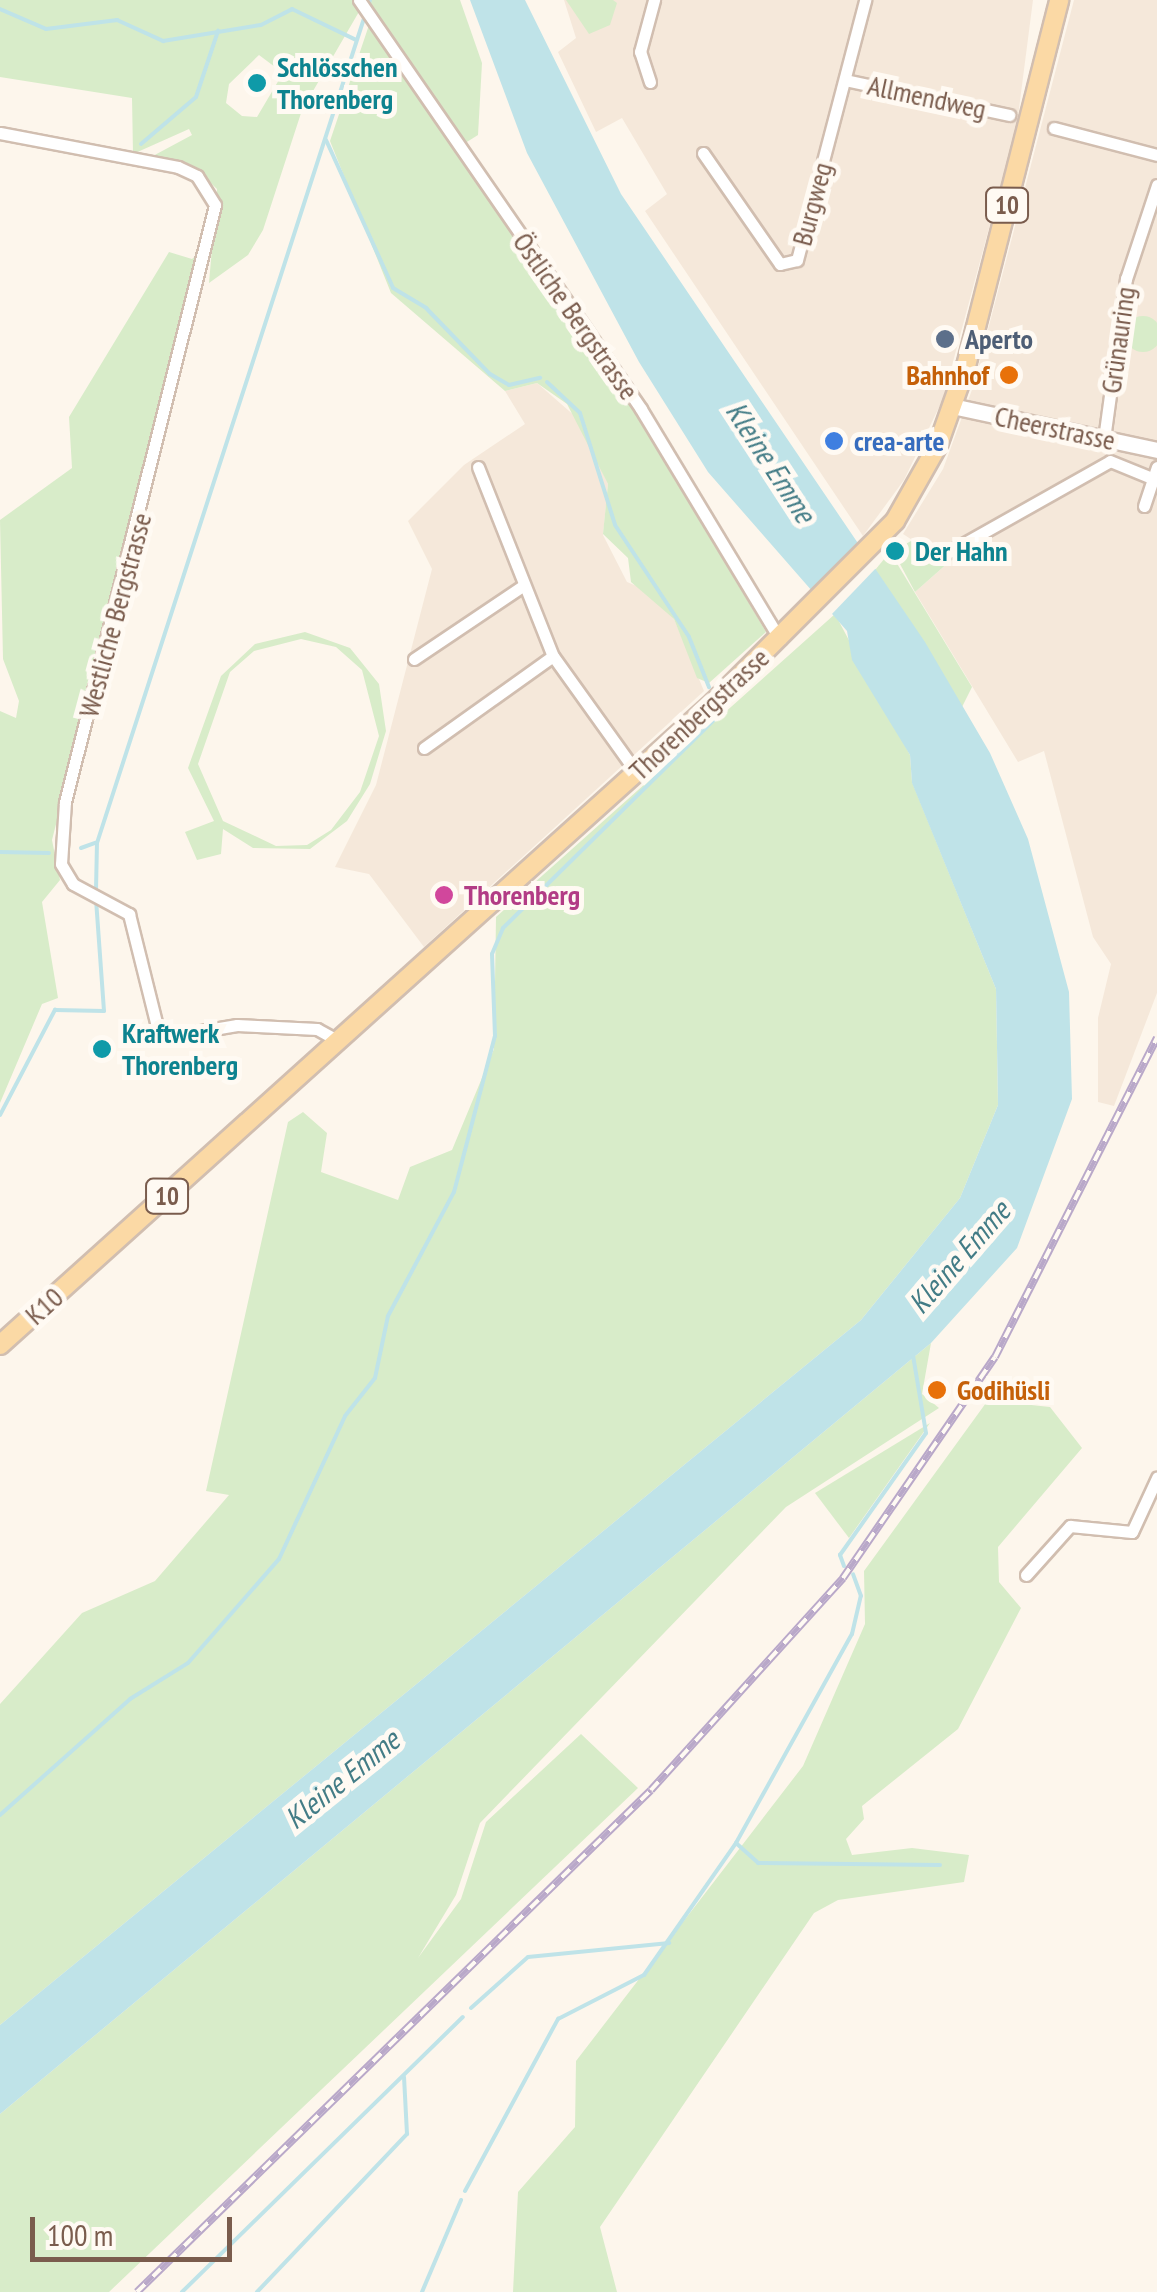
<!DOCTYPE html>
<html>
<head>
<meta charset="utf-8">
<style>
	body { margin:0 }
	#map { position:relative; width:1157px; height:2292px; overflow:hidden; background:#fdf6ec; font-family:"PT Sans Narrow",sans-serif }
	div>[style] { position:absolute }
	.residential>* { inset:0; background:#f5e8da }
	.green>* { inset:0; background:#d8ecc9 }
	.round { border-radius:50% }
	.water>* { inset:0; background:#bfe3e8 }
	.pier>* { inset:0; background:#fdf6ec }
	.stream>* { height:4px; margin:-2px; padding:0 2px; transform-origin:2px; border-radius:2px; background:#bfe3e8 }
	.roads { filter:drop-shadow(2px 0 #d1beb0) drop-shadow(-2px 0 #d1beb0) drop-shadow(0 2px #d1beb0) drop-shadow(0 -2px #d1beb0) }
	.street>* { height:11px; margin:-5.5px; padding:0 5.5px; transform-origin:5.5px; border-radius:5.5px; background:#fff }
	.secondary>* { height:15px; margin:-7.5px; padding:0 7.5px; transform-origin:7.5px; border-radius:7.5px; background:#fff }
	.primary>* { height:18px; margin:-9px; padding:0 9px; transform-origin:9px; border-radius:9px; background:#fbd9a5 }
	.rail>* { height:8px; margin-top:-4px; transform-origin:0; background:repeating-linear-gradient(90deg,#fffaf3 0 11px,#b9a8c9 0 22px); box-sizing:border-box; border-block:2px solid #b9a8c9 }
	.dots>* { width:28px; height:28px; translate:-50% -50%; box-sizing:border-box; border:5px solid #fffaf3; border-radius:50% }
	span { translate:-50% -50%; white-space:nowrap; text-align:center; line-height:1.15; -webkit-text-stroke:10px #fffaf3; paint-order:stroke }
	.shield-label span { padding:2px 8px; background:#fffaf3; border:2px solid; border-radius:8px; -webkit-text-stroke-width:0 }
	.shield-label { font-size:25px; color:#7a5c4d; font-weight:700 }
	.culture-label { font-size:28px; color:#0d838f; font-weight:700 }
	.left { translate:0 -50%; text-align:left }
	.street-label { font-size:28px; color:#7a5c4d }
	.service-label { font-size:28px; color:#4e5e75; font-weight:700 }
	.food-label { font-size:28px; color:#c56008; font-weight:700 }
	.right { translate:-100% -50%; text-align:right }
	.shop-label { font-size:28px; color:#366cbe; font-weight:700 }
	.hotel-label { font-size:28px; color:#b23c85; font-weight:700 }
	.water-label { font-size:30px; color:#437c86; font-style:italic }
	.scale { position:absolute; left:30px; top:2217px; width:202px; height:45px; box-sizing:border-box; border:5px solid #7a5c4d; border-top:0; padding-left:12px; font-size:30px; line-height:35px; white-space:nowrap; color:#7a5c4d; -webkit-text-stroke:8px #fffaf3; paint-order:stroke }
</style>
</head>
<body>
<div id="map">
	<div class="residential">
		<div style="clip-path:polygon(564px 0,1033px 0,1017px 124px,943px 399px,904px 480px,863px 536px,645px 211px,667px 194px,622px 118px,596px 132px,558px 52px,576px 38px)"></div>
		<div style="clip-path:polygon(1074px 0,1157px 0,1157px 993px,1114px 1106px,1098px 1102px,1098px 1018px,1111px 964px,1093px 937px,1044px 751px,1018px 762px,915px 592px,948px 563px,903px 534px,943px 469px,973px 387px)"></div>
		<div style="clip-path:polygon(537px 383px,576px 417px,608px 484px,603px 535px,627px 582px,656px 594px,674px 619px,704px 691px,424px 947px,369px 874px,335px 867px,376px 785px,432px 569px,408px 521px,464px 465px,525px 424px,505px 391px)"></div>
	</div>
	<div class="green">
		<div style="clip-path:polygon(evenodd,0 0,353px 0,360px 10px,302px 110px,263px 230px,248px 255px,209px 283px,217px 189px,194px 167px,151px 157px,192px 135px,189px 129px,133px 154px,132px 98px,0 77px,0 0,259px 55px,283px 73px,257px 117px,242px 116px,226px 103px,229px 84px,259px 55px)"></div>
		<div style="clip-path:polygon(366px 0,460px 0,482px 63px,478px 135px,462px 145px)"></div>
		<div style="clip-path:polygon(566px 0,613px 0,617px 3px,610px 25px,589px 34px)"></div>
		<div style="clip-path:polygon(369px 25px,638px 414px,766px 632px,709px 683px,697px 678px,674px 619px,631px 582px,628px 558px,603px 534px,608px 484px,567px 404px,537px 383px,505px 391px,391px 293px,330px 141px)"></div>
		<div style="clip-path:polygon(201px 251px,52px 840px,60px 880px,42px 902px,58px 998px,42px 1004px,0 1103px,0 711px,16px 718px,19px 701px,3px 659px,0 520px,72px 468px,69px 417px,169px 252px,192px 259px)"></div>
		<div class="round" style="left:1125px;top:316px;width:36px;height:36px"></div>
		<div style="clip-path:polygon(911px 541px,949px 562px,915px 592px,893px 551px)"></div>
		<div style="clip-path:polygon(890px 552px,972px 687px,962px 707px,875px 570px)"></div>
		<div style="clip-path:polygon(835px 614px,910px 755px,912px 782px,996px 989px,998px 1105px,960px 1198px,861px 1320px,0 2025px,0 1704px,82px 1613px,155px 1581px,229px 1495px,206px 1491px,288px 1122px,303px 1112px,327px 1133px,321px 1172px,398px 1200px,410px 1167px,452px 1150px,494px 1049px,496px 917px)"></div>
		<div style="clip-path:polygon(evenodd,305px 632px,350px 648px,379px 684px,386px 731px,370px 784px,347px 821px,310px 849px,253px 848px,223px 829px,221px 854px,197px 860px,185px 832px,214px 821px,188px 768px,221px 676px,255px 644px,305px 632px,301px 639px,336px 647px,362px 670px,379px 736px,360px 792px,331px 830px,307px 845px,276px 846px,223px 821px,198px 764px,230px 672px,254px 651px,301px 639px)"></div>
		<div style="clip-path:polygon(931px 1343px,922px 1394px,939px 1408px,786px 1507px,480px 1823px,456px 1895px,418px 1958px,461px 1899px,486px 1822px,581px 1734px,638px 1788px,109px 2292px,0 2292px,0 2114px)"></div>
		<div style="clip-path:polygon(999px 1385px,1022px 1404px,1050px 1407px,1082px 1448px,998px 1547px,999px 1582px,1021px 1608px,958px 1729px,862px 1806px,864px 1819px,846px 1839px,852px 1855px,912px 1848px,969px 1855px,964px 1882px,838px 1900px,814px 1913px,600px 2227px,617px 2292px,513px 2292px,518px 2192px,575px 2127px,576px 2061px,803px 1766px,865px 1624px,864px 1571px)"></div>
		<div style="clip-path:polygon(930px 1423px,849px 1538px,815px 1493px)"></div>
	</div>
	<div class="water">
		<div style="clip-path:polygon(470px 0,525px 0,621px 194px,925px 642px,990px 753px,1028px 839px,1069px 992px,1072px 1099px,1017px 1248px,931px 1343px,0 2114px,0 2025px,861px 1320px,960px 1198px,998px 1105px,996px 989px,912px 783px,910px 755px,852px 660px,847px 631px,708px 472px,639px 362px,527px 153px)"></div>
	</div>
	<div class="pier">
		<div style="clip-path:polygon(861px 539px,878px 566px,830px 616px,811px 591px)"></div>
	</div>
	<div class="stream">
		<div style="left:0;top:9px;width:50px;rotate:23.5deg"></div>
		<div style="left:46px;top:29px;width:72px;rotate:-7.2deg"></div>
		<div style="left:117px;top:20px;width:51px;rotate:24.5deg"></div>
		<div style="left:163px;top:41px;width:99px;rotate:-9.3deg"></div>
		<div style="left:261px;top:25px;width:35px;rotate:-27deg"></div>
		<div style="left:292px;top:9px;width:71px;rotate:25.8deg"></div>
		<div style="left:326px;top:140px;width:162px;rotate:65.6deg"></div>
		<div style="left:393px;top:288px;width:39px;rotate:31deg"></div>
		<div style="left:426px;top:308px;width:92px;rotate:45.9deg"></div>
		<div style="left:490px;top:374px;width:22px;rotate:30deg"></div>
		<div style="left:509px;top:385px;width:32px;rotate:-13deg"></div>
		<div style="left:141px;top:144px;width:72px;rotate:-40.5deg"></div>
		<div style="left:196px;top:97px;width:70px;rotate:-71.6deg"></div>
		<div style="left:547px;top:382px;width:45px;rotate:43.2deg"></div>
		<div style="left:580px;top:413px;width:117px;rotate:72.6deg"></div>
		<div style="left:615px;top:525px;width:134px;rotate:56.5deg"></div>
		<div style="left:689px;top:637px;width:54px;rotate:68.2deg"></div>
		<div style="left:81px;top:848px;width:15px;rotate:-20deg"></div>
		<div style="left:0;top:852px;width:49px;rotate:1.2deg"></div>
		<div style="left:96px;top:890px;width:47px;rotate:-88.8deg"></div>
		<div style="left:97px;top:843px;width:886px;rotate:-72.06deg"></div>
		<div style="left:0;top:1115px;width:119px;rotate:-62.4deg"></div>
		<div style="left:55px;top:1010px;width:49px;rotate:1.2deg"></div>
		<div style="left:104px;top:1011px;width:111px;rotate:-94.1deg"></div>
		<div style="left:844px;top:1566px;width:12px;rotate:-110deg"></div>
		<div style="left:840px;top:1555px;width:149px;rotate:-54.8deg"></div>
		<div style="left:926px;top:1433px;width:79px;rotate:-99.5deg"></div>
		<div style="left:0;top:1815px;width:174px;rotate:-41.7deg"></div>
		<div style="left:130px;top:1699px;width:68px;rotate:-31.8deg"></div>
		<div style="left:188px;top:1663px;width:138px;rotate:-48.8deg"></div>
		<div style="left:279px;top:1559px;width:157px;rotate:-65.2deg"></div>
		<div style="left:345px;top:1416px;width:48px;rotate:-51.7deg"></div>
		<div style="left:375px;top:1378px;width:63px;rotate:-78.2deg"></div>
		<div style="left:388px;top:1316px;width:140px;rotate:-62deg"></div>
		<div style="left:454px;top:1192px;width:161px;rotate:-75.3deg"></div>
		<div style="left:495px;top:1036px;width:82px;rotate:-92.1deg"></div>
		<div style="left:492px;top:954px;width:28px;rotate:-67deg"></div>
		<div style="left:503px;top:928px;width:309px;rotate:-44.6deg"></div>
		<div style="left:736px;top:1843px;width:30px;rotate:42deg"></div>
		<div style="left:758px;top:1863px;width:182px;rotate:0.6deg"></div>
		<div style="left:471px;top:2008px;width:76px;rotate:-41.8deg"></div>
		<div style="left:528px;top:1957px;width:142px;rotate:-5.7deg"></div>
		<div style="left:465px;top:2191px;width:196px;rotate:-61.6deg"></div>
		<div style="left:558px;top:2019px;width:97px;rotate:-27.1deg"></div>
		<div style="left:644px;top:1975px;width:161px;rotate:-55.1deg"></div>
		<div style="left:736px;top:1843px;width:239px;rotate:-61deg"></div>
		<div style="left:852px;top:1634px;width:39px;rotate:-77deg"></div>
		<div style="left:861px;top:1596px;width:23px;rotate:-110deg"></div>
		<div style="left:182px;top:2292px;width:393px;rotate:-44.4deg"></div>
		<div style="left:257px;top:2292px;width:218px;rotate:-46.5deg"></div>
		<div style="left:407px;top:2134px;width:57px;rotate:-93deg"></div>
		<div style="left:422px;top:2292px;width:100px;rotate:-67deg"></div>
	</div>
	<div class="roads">
		<div class="street">
			<div style="left:359px;top:0;width:497px;rotate:55.4deg"></div>
			<div style="left:641px;top:409px;width:269px;rotate:58.9deg"></div>
			<div style="left:845px;top:80px;width:168px;rotate:12deg"></div>
			<div style="left:650px;top:82px;width:32px;rotate:-108deg"></div>
			<div style="left:640px;top:52px;width:54px;rotate:-74.9deg"></div>
			<div style="left:1054px;top:128px;width:106px;rotate:14.7deg"></div>
			<div style="left:0;top:133px;width:181px;rotate:10.8deg"></div>
			<div style="left:178px;top:167px;width:21px;rotate:25deg"></div>
			<div style="left:197px;top:176px;width:34px;rotate:58deg"></div>
			<div style="left:215px;top:205px;width:616px;rotate:104.1deg"></div>
			<div style="left:65px;top:802px;width:62px;rotate:93.7deg"></div>
			<div style="left:61px;top:864px;width:23px;rotate:59deg"></div>
			<div style="left:73px;top:884px;width:64px;rotate:28.2deg"></div>
			<div style="left:129px;top:914px;width:128px;rotate:76deg"></div>
			<div style="left:160px;top:1038px;width:78px;rotate:-9.6deg"></div>
			<div style="left:237px;top:1025px;width:80px;rotate:2.9deg"></div>
			<div style="left:317px;top:1029px;width:25px;rotate:29deg"></div>
			<div style="left:703px;top:153px;width:135px;rotate:55.3deg"></div>
			<div style="left:780px;top:264px;width:17px;rotate:-13deg"></div>
			<div style="left:797px;top:260px;width:269px;rotate:-75.3deg"></div>
			<div style="left:1104px;top:439px;width:162px;rotate:-82.2deg"></div>
			<div style="left:1126px;top:279px;width:99px;rotate:-71.7deg"></div>
			<div style="left:478px;top:467px;width:203px;rotate:68.4deg"></div>
			<div style="left:553px;top:656px;width:143px;rotate:54.4deg"></div>
			<div style="left:1144px;top:506px;width:41px;rotate:-71.6deg"></div>
			<div style="left:947px;top:553px;width:187px;rotate:-29.4deg"></div>
			<div style="left:1110px;top:461px;width:48px;rotate:22.2deg"></div>
			<div style="left:414px;top:659px;width:129px;rotate:-33.9deg"></div>
			<div style="left:424px;top:748px;width:158px;rotate:-35.5deg"></div>
			<div style="left:1026px;top:1575px;width:66px;rotate:-48.1deg"></div>
			<div style="left:1070px;top:1526px;width:62px;rotate:5.5deg"></div>
			<div style="left:1132px;top:1532px;width:60px;rotate:-65.2deg"></div>
		</div>
		<div class="secondary">
			<div style="left:952px;top:406px;width:210px;rotate:12.1deg"></div>
		</div>
		<div class="primary">
			<div style="left:0;top:1345px;width:961px;rotate:-42deg"></div>
			<div style="left:714px;top:702px;width:256px;rotate:-45deg"></div>
			<div style="left:895px;top:521px;width:87px;rotate:-60.5deg"></div>
			<div style="left:938px;top:445px;width:84px;rotate:-70.5deg"></div>
			<div style="left:966px;top:366px;width:378px;rotate:-75.7deg"></div>
		</div>
	</div>
	<div class="rail">
		<div style="left:137px;top:2292px;width:718px;rotate:-44.32deg"></div>
		<div style="left:651px;top:1790px;width:286px;rotate:-47.8deg"></div>
		<div style="left:843px;top:1578px;width:268px;rotate:-55.5deg"></div>
		<div style="left:995px;top:1357px;width:358px;rotate:-63.1deg"></div>
	</div>
	<div class="dots">
		<div style="left:257px;top:83px;background:#0f9aa8"></div>
		<div style="left:945px;top:339px;background:#5c6f8a"></div>
		<div style="left:1009px;top:375px;background:#e8710a"></div>
		<div style="left:834px;top:441px;background:#3f7fe0"></div>
		<div style="left:895px;top:551px;background:#0f9aa8"></div>
		<div style="left:444px;top:895px;background:#d1479c"></div>
		<div style="left:102px;top:1049px;background:#0f9aa8"></div>
		<div style="left:937px;top:1390px;background:#e8710a"></div>
	</div>
	<div class="shield-label">
		<span style="left:1007px;top:205px">10</span>
		<span style="left:167px;top:1196px">10</span>
	</div>
	<div class="culture-label">
		<span class="left" style="left:277px;top:83px">Schlösschen<br>Thorenberg</span>
		<span class="left" style="left:915px;top:551px">Der Hahn</span>
		<span class="left" style="left:122px;top:1049px">Kraftwerk<br>Thorenberg</span>
	</div>
	<div class="street-label">
		<span style="left:927px;top:97px;rotate:12deg">Allmendweg</span>
		<span style="left:812px;top:204px;rotate:-75deg">Burgweg</span>
		<span style="left:576px;top:316px;rotate:55deg">Östliche Bergstrasse</span>
		<span style="left:1118px;top:340px;rotate:-82deg">Grünauring</span>
		<span style="left:1055px;top:428px;rotate:12deg">Cheerstrasse</span>
		<span style="left:115px;top:615px;rotate:-75deg">Westliche Bergstrasse</span>
		<span style="left:699px;top:714px;rotate:-43deg">Thorenbergstrasse</span>
		<span style="left:44px;top:1306px;rotate:-42deg">K10</span>
	</div>
	<div class="service-label">
		<span class="left" style="left:965px;top:339px">Aperto</span>
	</div>
	<div class="food-label">
		<span class="right" style="left:989px;top:375px">Bahnhof</span>
		<span class="left" style="left:957px;top:1390px">Godihüsli</span>
	</div>
	<div class="shop-label">
		<span class="left" style="left:854px;top:441px">crea-arte</span>
	</div>
	<div class="hotel-label">
		<span class="left" style="left:464px;top:895px">Thorenberg</span>
	</div>
	<div class="water-label">
		<span style="left:771px;top:462px;rotate:57deg">Kleine Emme</span>
		<span style="left:959px;top:1257px;rotate:-49deg">Kleine Emme</span>
		<span style="left:342px;top:1779px;rotate:-39deg">Kleine Emme</span>
	</div>
	<div class="scale">100 m</div>
</div>
</body>
</html>
